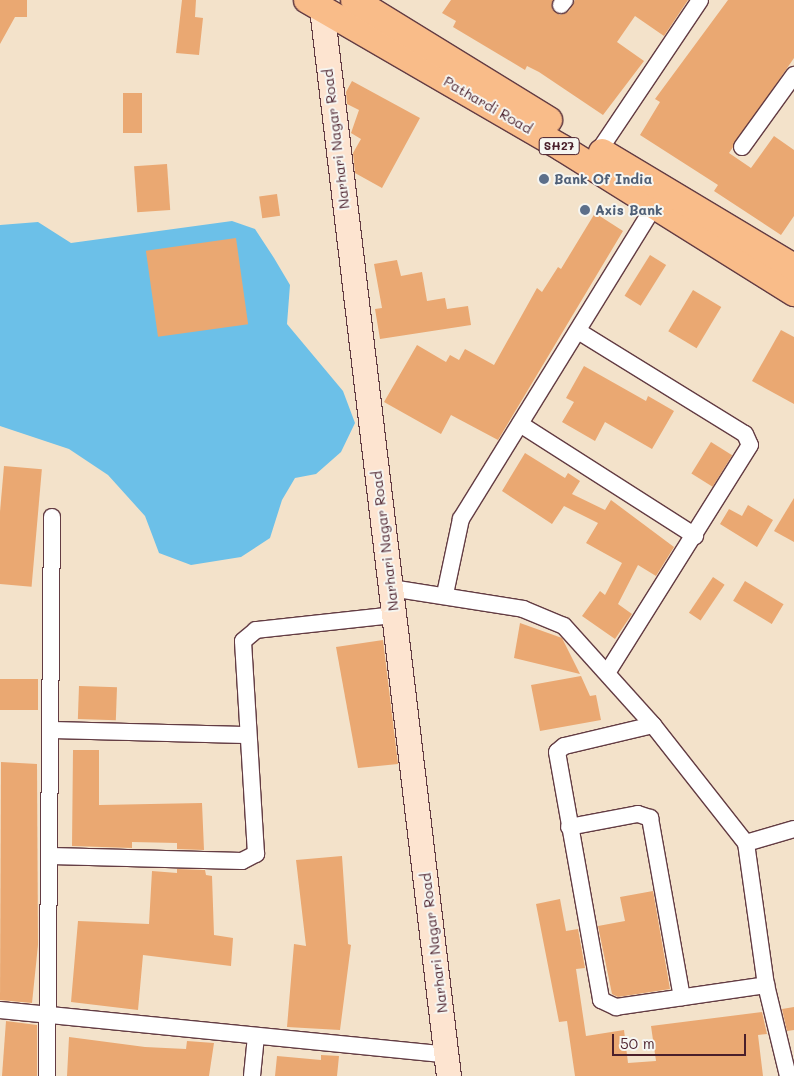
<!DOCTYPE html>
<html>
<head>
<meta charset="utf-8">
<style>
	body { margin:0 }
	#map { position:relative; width:794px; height:1076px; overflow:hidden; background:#f3e2ca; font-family:Mali,sans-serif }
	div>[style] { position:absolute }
	.water>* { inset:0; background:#6cc0e8 }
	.building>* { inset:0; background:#eaa872; transform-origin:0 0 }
	.roads { filter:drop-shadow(1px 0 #633c43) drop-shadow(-1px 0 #633c43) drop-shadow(0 1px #633c43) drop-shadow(0 -1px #633c43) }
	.street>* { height:16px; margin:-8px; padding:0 8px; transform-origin:8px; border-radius:8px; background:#fff }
	.secondary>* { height:24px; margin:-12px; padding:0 12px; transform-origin:12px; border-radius:12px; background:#fde4d0 }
	.primary>* { height:26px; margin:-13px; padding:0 13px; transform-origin:13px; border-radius:13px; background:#f9bc89 }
	.dots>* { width:14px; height:14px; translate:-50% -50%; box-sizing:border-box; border:2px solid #f6f6f2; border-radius:50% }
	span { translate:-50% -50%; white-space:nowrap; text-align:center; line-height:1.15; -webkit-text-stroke:4px #f6f6f2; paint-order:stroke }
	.shield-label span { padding:1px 4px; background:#f6f6f2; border:1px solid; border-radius:4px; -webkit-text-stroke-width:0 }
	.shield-label { font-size:12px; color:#4a1f2b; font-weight:700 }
	.street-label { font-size:14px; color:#4a1f2b }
	.service-label { font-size:14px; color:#4e5e75; font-weight:700 }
	.left { translate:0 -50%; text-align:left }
	.scale { position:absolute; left:612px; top:1034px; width:134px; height:22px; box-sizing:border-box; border:2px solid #4a1f2b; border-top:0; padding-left:6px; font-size:15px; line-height:18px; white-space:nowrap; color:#4a1f2b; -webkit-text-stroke:4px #f6f6f2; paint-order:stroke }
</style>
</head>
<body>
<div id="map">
	<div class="water">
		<div style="clip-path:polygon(232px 221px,255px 229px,274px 258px,290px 285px,287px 324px,343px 391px,355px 423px,341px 452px,316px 474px,295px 478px,282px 500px,270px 538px,241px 557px,191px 565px,159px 553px,145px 516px,108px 475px,69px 449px,0 426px,0 225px,38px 222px,71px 243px)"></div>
	</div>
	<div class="building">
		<div style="clip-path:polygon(0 0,27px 0,27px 17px,15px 17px,0 44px)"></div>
		<div style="clip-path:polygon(182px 0,196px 0,195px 17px,203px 18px,199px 55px,176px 53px)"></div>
		<div style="clip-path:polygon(451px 0,553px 0,552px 9px,560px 15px,569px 11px,575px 0,688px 0,664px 36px,635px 16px,617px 42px,644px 61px,603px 115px,539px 72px,527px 66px,525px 70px,453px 27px,456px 21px,442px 13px)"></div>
		<div style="clip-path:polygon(728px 0,794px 0,794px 58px,729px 153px,751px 168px,774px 136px,794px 150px,794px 216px,781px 235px,714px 191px,718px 185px,640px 135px,660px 102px,655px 99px)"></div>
		<div style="clip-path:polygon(352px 81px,420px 118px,382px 188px,355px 173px,353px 153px,361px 139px,351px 133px,359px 110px,347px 104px,346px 92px)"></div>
		<div style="left:123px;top:93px;width:19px;height:40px"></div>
		<div style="left:167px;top:164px;width:46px;height:33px;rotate:86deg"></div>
		<div style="left:277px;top:194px;width:22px;height:18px;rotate:82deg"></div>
		<div style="clip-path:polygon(595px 213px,623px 231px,498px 440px,451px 415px,441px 434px,384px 402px,417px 345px,446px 362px,450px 355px,459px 360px,465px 349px,494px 365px,537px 288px,542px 292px,558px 267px,561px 269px)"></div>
		<div style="left:236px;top:238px;width:87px;height:91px;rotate:82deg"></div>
		<div style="left:650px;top:255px;width:19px;height:48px;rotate:32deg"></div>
		<div style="clip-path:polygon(397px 260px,401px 276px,422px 272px,427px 301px,445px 298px,447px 309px,468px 306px,471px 325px,380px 339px,375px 309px,382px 308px,374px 264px)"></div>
		<div style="left:693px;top:290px;width:33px;height:48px;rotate:31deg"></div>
		<div style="clip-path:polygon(781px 330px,794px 337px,794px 404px,752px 381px)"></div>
		<div style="clip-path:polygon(584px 366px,646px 401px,648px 396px,674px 411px,652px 449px,605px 422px,595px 441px,562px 422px,574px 402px,566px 398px)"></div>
		<div style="left:711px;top:442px;width:25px;height:37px;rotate:32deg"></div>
		<div style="clip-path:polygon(525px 453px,565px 478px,568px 473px,580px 481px,572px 494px,605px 510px,611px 500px,674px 547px,656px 576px,638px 565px,618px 604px,632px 614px,615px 639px,582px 616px,600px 591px,605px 595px,622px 563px,586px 543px,598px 523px,564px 506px,552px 524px,502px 491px)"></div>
		<div style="left:4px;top:466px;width:38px;height:118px;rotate:5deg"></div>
		<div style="clip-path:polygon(794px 498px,794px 542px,774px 531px)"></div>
		<div style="clip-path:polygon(748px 505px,773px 520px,757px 547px,720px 524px,729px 509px,742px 516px)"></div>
		<div style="left:713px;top:577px;width:14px;height:43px;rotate:34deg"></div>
		<div style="left:745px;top:581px;width:45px;height:23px;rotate:31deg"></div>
		<div style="clip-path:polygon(520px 623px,562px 638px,580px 674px,514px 658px)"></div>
		<div style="clip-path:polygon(383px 640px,398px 764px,358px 768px,336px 647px)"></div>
		<div style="clip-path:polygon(581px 676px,590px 696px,596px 695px,601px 720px,540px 731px,531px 685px)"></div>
		<div style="left:0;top:679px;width:38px;height:31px"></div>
		<div style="left:79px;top:686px;width:38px;height:33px;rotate:2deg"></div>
		<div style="clip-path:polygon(73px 750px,99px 750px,99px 805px,202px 803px,204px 850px,177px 849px,177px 843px,132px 842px,132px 848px,72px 846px)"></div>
		<div style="clip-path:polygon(1px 762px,37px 764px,38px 945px,32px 1003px,0 1000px)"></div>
		<div style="clip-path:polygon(342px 856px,348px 944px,351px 945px,340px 1030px,287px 1027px,294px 944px,306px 946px,296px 860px)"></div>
		<div style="clip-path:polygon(177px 869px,205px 870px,206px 875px,212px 876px,214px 935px,233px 938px,231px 966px,143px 955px,138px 1010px,71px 1002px,78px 921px,149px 924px,152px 871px,177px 873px)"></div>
		<div style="clip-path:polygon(653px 891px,670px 989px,618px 997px,612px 994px,598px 926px,625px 921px,620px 897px)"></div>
		<div style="clip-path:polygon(560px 899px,566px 931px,578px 929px,585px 968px,576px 969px,586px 1036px,624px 1030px,628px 1063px,656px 1061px,651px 1026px,762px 1012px,767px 1034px,758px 1035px,763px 1076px,575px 1076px,567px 1021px,559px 1022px,536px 904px)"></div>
		<div style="clip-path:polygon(794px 1007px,794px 1030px,787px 1031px,782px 1009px)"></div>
		<div style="clip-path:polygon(6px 1021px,37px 1025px,37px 1076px,2px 1076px)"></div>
		<div style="clip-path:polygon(69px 1037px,145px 1047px,186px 1049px,187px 1041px,214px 1043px,209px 1076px,67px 1076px)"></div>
		<div style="clip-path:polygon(321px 1055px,339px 1056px,337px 1076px,275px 1076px,277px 1056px,321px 1060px)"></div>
	</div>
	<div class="roads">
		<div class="street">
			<div style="left:561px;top:5px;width:6px;rotate:-51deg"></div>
			<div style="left:742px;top:147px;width:89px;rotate:-54.2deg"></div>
			<div style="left:594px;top:158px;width:190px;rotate:-56.1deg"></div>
			<div style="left:578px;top:331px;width:196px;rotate:31.7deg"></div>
			<div style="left:745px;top:434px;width:12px;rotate:66deg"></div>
			<div style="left:750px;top:445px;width:267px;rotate:122.1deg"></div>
			<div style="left:520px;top:424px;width:208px;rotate:32.6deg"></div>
			<div style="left:391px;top:588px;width:134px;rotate:9deg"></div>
			<div style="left:523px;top:609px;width:44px;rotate:22.5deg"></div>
			<div style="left:564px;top:626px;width:133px;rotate:48deg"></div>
			<div style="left:653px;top:725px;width:150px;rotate:51.8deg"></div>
			<div style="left:746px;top:843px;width:143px;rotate:82deg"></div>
			<div style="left:766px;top:985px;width:94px;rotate:76.4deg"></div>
			<div style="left:445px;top:594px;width:77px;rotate:-78deg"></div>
			<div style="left:461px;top:519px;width:368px;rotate:-58.3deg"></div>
			<div style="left:653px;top:725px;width:91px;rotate:166.7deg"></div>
			<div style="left:564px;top:746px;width:9px;rotate:139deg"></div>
			<div style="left:557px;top:752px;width:252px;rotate:79.9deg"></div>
			<div style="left:601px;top:1000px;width:17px;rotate:25deg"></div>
			<div style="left:616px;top:1007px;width:152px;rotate:-8.3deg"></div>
			<div style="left:51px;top:730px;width:195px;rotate:1.5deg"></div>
			<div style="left:569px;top:827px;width:70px;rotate:-10.7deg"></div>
			<div style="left:638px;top:814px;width:13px;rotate:18deg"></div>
			<div style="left:650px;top:818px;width:182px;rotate:79.9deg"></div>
			<div style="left:746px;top:843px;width:50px;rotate:-16.3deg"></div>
			<div style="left:51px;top:856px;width:191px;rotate:1.5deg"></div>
			<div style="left:242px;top:861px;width:16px;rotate:-27deg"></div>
			<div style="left:256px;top:854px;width:213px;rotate:-93.5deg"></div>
			<div style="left:243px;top:641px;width:17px;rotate:-40deg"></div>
			<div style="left:256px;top:630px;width:139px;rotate:-6.2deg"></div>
			<div style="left:0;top:1010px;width:449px;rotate:5.7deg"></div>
			<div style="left:47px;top:1076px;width:559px;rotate:-89.49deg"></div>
			<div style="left:252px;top:1076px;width:40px;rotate:-84.3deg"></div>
		</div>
		<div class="secondary">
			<div style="left:321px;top:0;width:1084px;rotate:83.22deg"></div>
		</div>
		<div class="primary">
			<div style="left:307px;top:0;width:295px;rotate:30.1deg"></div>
			<div style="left:562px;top:148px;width:274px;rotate:32deg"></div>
			<div style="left:354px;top:0;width:229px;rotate:31.6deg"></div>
			<div style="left:602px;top:152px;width:224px;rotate:30.9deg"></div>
		</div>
	</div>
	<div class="dots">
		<div style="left:544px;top:179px;background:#5c6f8a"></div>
		<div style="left:585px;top:210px;background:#5c6f8a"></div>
	</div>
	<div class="shield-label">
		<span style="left:559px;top:146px">SH27</span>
	</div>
	<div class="street-label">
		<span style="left:488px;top:105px;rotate:30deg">Pathardi Road</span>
		<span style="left:336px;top:139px;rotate:-97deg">Narhari Nagar Road</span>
		<span style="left:385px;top:541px;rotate:-97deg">Narhari Nagar Road</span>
		<span style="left:434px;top:943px;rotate:-97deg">Narhari Nagar Road</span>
	</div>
	<div class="service-label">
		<span class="left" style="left:554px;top:179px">Bank Of India</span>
		<span class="left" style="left:595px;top:210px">Axis Bank</span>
	</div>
	<div class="scale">50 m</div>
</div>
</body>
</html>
